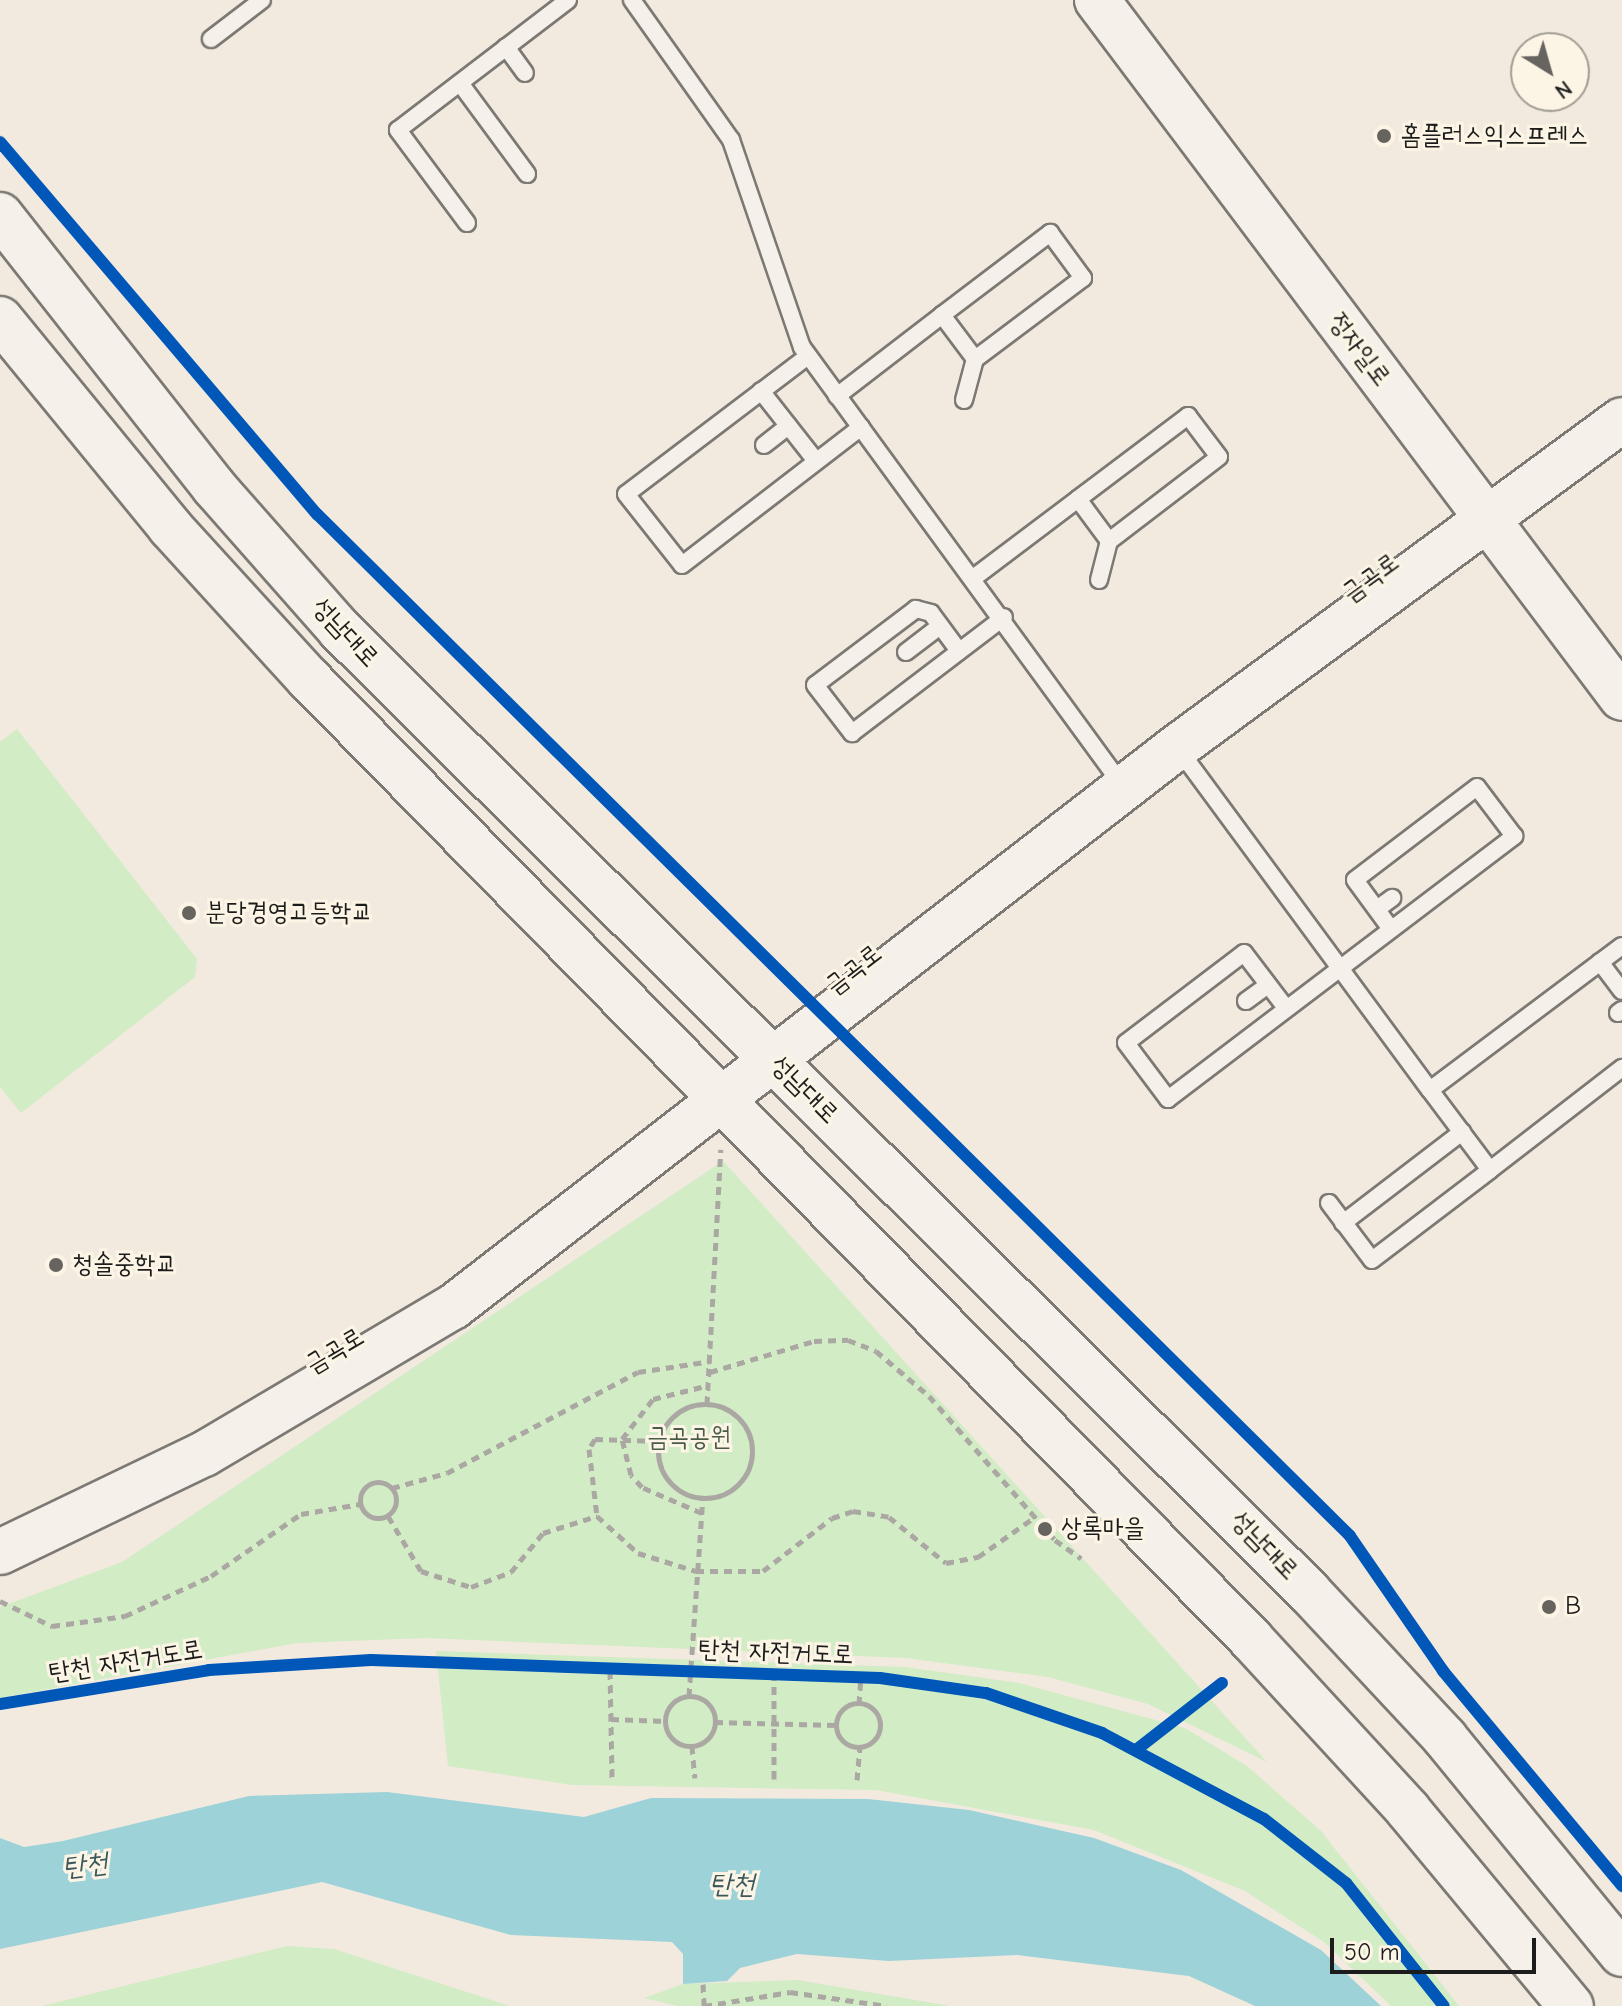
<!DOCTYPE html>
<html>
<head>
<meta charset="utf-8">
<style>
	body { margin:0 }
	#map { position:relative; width:1622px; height:2006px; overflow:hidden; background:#f2eadf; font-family:"Comic Neue","Poor Story",sans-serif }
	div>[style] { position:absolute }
	.green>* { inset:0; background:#d2ecc5 }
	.water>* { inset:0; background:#9dd2d8 }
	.path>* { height:5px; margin-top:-2.5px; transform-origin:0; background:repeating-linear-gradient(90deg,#aba8a4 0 8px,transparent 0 14px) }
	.path>.ring { margin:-2.5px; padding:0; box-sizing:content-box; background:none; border:5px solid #aba8a4; border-radius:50% }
	.roads { filter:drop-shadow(2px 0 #7c7974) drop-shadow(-2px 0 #7c7974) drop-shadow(0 2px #7c7974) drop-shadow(0 -2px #7c7974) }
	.lane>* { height:16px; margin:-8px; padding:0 8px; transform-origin:8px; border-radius:8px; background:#f5f1ea }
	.secondary>* { height:44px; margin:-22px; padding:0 22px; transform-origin:22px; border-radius:22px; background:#f5f1ea }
	.primary>* { height:44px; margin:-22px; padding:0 22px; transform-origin:22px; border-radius:22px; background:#f5f1ea }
	.cycleway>* { height:12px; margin:-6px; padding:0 6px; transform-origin:6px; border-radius:6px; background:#0057b8 }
	.dots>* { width:22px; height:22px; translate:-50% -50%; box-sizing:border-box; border:4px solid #fcf5e5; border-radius:50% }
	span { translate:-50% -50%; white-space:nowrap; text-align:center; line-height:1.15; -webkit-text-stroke:6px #fcf5e5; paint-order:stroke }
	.poi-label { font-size:26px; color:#1c1c1c }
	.left { translate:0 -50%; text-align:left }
	.street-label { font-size:26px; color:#1c1c1c }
	.park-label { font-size:26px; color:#4a5b48 }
	.water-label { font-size:28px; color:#3d585d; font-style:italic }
	.north { position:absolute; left:1510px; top:32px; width:80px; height:80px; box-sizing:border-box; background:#fcf5e5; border:2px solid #a29e95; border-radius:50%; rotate:143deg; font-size:22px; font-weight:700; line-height:32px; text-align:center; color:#1c1c1c }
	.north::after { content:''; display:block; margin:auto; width:28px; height:36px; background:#676460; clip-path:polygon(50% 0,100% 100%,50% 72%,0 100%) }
	.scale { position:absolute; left:1330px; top:1938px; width:206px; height:36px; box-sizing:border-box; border:4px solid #1c1c1c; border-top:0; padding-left:10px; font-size:24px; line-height:28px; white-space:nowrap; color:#1c1c1c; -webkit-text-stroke:6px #fcf5e5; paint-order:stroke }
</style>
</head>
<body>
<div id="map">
	<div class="green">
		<div style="clip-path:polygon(17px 729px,197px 959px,195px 977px,21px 1113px,0 1087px,0 742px)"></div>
		<div style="clip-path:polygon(723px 1161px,1267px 1762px,1148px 1704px,1048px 1677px,906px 1658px,426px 1638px,297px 1643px,0 1698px,0 1607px,122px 1562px)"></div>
		<div style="clip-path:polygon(436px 1651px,905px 1667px,1019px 1683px,1185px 1728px,1247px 1766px,1321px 1831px,1459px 2006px,1391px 2006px,1324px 1942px,1245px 1891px,1094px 1830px,876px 1790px,572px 1785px,448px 1766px)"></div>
		<div style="clip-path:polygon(287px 1946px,334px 1949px,510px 2006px,42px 2006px)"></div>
		<div style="clip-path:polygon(798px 1980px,950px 2006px,678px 2006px,644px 1998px,683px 1984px)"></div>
	</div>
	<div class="water">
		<div style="clip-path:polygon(387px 1792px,584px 1817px,651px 1798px,868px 1799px,969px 1810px,1094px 1838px,1181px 1870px,1321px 1950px,1381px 2006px,1255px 2006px,1189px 1976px,1017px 1955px,889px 1961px,797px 1954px,740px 1968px,727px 1981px,683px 1984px,683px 1954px,672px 1942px,511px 1935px,322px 1882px,0 1949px,0 1838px,24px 1847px,63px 1841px,249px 1796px)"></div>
	</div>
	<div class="path">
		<div style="left:710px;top:1372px;width:109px;rotate:-16.6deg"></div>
		<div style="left:814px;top:1341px;width:34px;rotate:-2deg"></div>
		<div style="left:848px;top:1340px;width:30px;rotate:21deg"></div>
		<div style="left:876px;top:1351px;width:70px;rotate:40.3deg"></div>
		<div style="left:929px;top:1396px;width:191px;rotate:48.8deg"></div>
		<div style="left:1055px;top:1540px;width:32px;rotate:35deg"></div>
		<div style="left:707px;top:1404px;width:255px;rotate:-86.9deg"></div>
		<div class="ring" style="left:658px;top:1404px;width:89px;height:89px"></div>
		<div style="left:659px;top:1441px;width:64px;rotate:-178.2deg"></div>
		<div style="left:595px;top:1439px;width:12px;rotate:121deg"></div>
		<div style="left:589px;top:1449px;width:67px;rotate:83.2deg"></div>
		<div style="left:597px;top:1516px;width:55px;rotate:42.1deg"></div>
		<div style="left:638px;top:1553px;width:61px;rotate:17.2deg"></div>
		<div style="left:696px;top:1571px;width:67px"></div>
		<div style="left:763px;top:1571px;width:87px;rotate:-37.5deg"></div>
		<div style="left:832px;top:1518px;width:22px;rotate:-18deg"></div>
		<div style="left:853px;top:1511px;width:36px;rotate:9deg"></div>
		<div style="left:889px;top:1517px;width:73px;rotate:38.9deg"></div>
		<div style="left:946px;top:1563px;width:33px;rotate:-11deg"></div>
		<div style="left:978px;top:1557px;width:70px;rotate:-35.1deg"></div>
		<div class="ring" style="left:360px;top:1482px;width:31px;height:31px"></div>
		<div style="left:392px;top:1488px;width:57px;rotate:-15.3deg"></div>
		<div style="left:447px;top:1473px;width:216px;rotate:-27.9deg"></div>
		<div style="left:638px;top:1372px;width:74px;rotate:-8.6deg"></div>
		<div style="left:702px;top:1513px;width:65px;rotate:-156.6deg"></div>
		<div style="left:642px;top:1487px;width:16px;rotate:-133deg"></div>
		<div style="left:631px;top:1475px;width:37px;rotate:-104deg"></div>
		<div style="left:622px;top:1439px;width:51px;rotate:-52.2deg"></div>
		<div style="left:653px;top:1399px;width:58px;rotate:-14deg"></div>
		<div style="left:388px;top:1516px;width:64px;rotate:59deg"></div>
		<div style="left:421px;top:1571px;width:52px;rotate:17.7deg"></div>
		<div style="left:471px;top:1587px;width:43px;rotate:-20.6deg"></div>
		<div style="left:511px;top:1572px;width:50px;rotate:-50.6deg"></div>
		<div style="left:543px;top:1533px;width:57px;rotate:-17.5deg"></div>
		<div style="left:0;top:1601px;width:58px;rotate:25.7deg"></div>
		<div style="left:52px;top:1626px;width:74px;rotate:-7.8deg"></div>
		<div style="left:125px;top:1616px;width:95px;rotate:-24.9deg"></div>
		<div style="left:211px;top:1576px;width:109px;rotate:-34.6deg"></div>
		<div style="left:301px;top:1514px;width:60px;rotate:-9.6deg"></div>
		<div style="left:610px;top:1671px;width:107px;rotate:88.9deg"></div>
		<div style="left:689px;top:1696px;width:198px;rotate:-86deg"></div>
		<div class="ring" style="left:665px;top:1696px;width:45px;height:45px"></div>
		<div class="ring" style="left:836px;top:1703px;width:39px;height:39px"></div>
		<div style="left:859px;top:1704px;width:27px;rotate:-86deg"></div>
		<div style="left:611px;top:1719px;width:55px;rotate:2.1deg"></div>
		<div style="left:715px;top:1722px;width:122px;rotate:1.4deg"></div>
		<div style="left:692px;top:1746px;width:32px;rotate:85deg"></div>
		<div style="left:774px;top:1779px;width:105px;rotate:-90deg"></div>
		<div style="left:857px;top:1780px;width:33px;rotate:-85deg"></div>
		<div style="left:703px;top:1984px;width:22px;rotate:87deg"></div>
		<div style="left:704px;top:2006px;width:87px;rotate:-9.2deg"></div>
		<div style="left:790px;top:1992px;width:98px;rotate:8.2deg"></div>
	</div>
	<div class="roads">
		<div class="lane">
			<div style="left:632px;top:0;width:171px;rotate:54.7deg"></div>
			<div style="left:731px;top:140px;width:219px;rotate:71.1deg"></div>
			<div style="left:802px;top:347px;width:542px;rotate:53.85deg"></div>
			<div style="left:211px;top:39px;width:64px;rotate:-37.4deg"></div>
			<div style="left:506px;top:47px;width:32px;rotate:54deg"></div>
			<div style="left:460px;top:83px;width:113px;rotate:53.6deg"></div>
			<div style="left:467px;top:223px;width:116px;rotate:-126.6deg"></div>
			<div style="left:398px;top:130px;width:214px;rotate:-37.4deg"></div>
			<div style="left:808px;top:356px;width:228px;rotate:142.8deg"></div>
			<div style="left:626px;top:494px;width:90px;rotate:51.7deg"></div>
			<div style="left:682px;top:565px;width:226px;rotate:-37.6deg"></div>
			<div style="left:761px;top:391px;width:89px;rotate:51.8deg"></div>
			<div style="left:837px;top:396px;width:133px;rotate:-37.6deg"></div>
			<div style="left:942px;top:315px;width:136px;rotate:-37.2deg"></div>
			<div style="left:1050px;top:233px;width:56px;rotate:53.7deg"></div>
			<div style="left:1083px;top:278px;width:135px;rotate:143.1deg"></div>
			<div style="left:975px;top:359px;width:55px;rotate:-126.9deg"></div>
			<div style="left:964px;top:400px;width:42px;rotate:-75deg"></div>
			<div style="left:764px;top:445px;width:31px;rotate:-38deg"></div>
			<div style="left:976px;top:576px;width:128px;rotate:-37deg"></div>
			<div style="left:1078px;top:499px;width:138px;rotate:-37deg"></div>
			<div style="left:1188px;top:416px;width:51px;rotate:52.9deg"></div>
			<div style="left:1219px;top:457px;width:138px;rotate:142.6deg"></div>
			<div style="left:1109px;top:541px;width:52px;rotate:-126.4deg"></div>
			<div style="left:1099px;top:580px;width:40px;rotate:-75.6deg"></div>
			<div style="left:959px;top:651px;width:47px;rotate:-126.4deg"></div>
			<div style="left:931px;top:613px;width:16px;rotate:-165deg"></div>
			<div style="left:916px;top:609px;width:126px;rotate:143deg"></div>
			<div style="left:815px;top:685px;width:61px;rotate:52.4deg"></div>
			<div style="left:852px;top:733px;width:191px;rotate:-37.3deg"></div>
			<div style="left:906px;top:652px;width:43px;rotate:-37.4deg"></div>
			<div style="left:1177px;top:747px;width:426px;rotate:53.6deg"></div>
			<div style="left:1430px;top:1090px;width:240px;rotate:-36.9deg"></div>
			<div style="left:1377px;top:909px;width:19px;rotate:-36deg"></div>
			<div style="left:1600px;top:962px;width:36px;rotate:53deg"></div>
			<div style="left:1246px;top:1001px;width:27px;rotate:-36deg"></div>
			<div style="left:1286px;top:1008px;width:69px;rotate:-127.4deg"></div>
			<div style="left:1244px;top:953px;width:148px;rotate:142.7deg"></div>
			<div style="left:1126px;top:1043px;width:70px;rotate:53.1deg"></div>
			<div style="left:1168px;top:1099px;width:435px;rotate:-37.2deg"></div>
			<div style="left:1514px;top:836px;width:61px;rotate:-127.1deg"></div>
			<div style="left:1477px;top:787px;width:153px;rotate:142.7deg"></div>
			<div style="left:1355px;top:880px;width:61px;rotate:53.7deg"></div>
			<div style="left:1618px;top:1013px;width:5px;rotate:-37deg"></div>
			<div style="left:1430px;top:1090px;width:100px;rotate:53.1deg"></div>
			<div style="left:1490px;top:1170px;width:167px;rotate:-37.7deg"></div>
			<div style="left:1329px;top:1203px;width:71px;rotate:53deg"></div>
			<div style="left:1372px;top:1260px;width:148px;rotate:-37.3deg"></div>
			<div style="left:1343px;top:1223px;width:150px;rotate:-37.4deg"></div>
		</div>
		<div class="secondary">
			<div style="left:1097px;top:0;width:873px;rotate:53.05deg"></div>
			<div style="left:0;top:1552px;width:226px;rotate:-25.7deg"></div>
			<div style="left:204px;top:1454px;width:289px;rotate:-30.6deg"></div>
			<div style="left:453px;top:1307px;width:915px;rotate:-37.72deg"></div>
			<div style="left:1177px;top:747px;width:552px;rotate:-36.31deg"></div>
		</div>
		<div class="primary">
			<div style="left:0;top:215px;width:346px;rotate:51.8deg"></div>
			<div style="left:214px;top:487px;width:191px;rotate:48.6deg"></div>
			<div style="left:340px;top:630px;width:1365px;rotate:44.79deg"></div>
			<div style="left:1309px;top:1592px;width:200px;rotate:47deg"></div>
			<div style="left:1445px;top:1738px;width:279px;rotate:50.7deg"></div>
			<div style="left:0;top:319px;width:269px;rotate:50.7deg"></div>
			<div style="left:170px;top:527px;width:206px;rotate:47.6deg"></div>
			<div style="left:309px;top:679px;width:1345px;rotate:45.54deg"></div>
			<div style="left:1251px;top:1639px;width:232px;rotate:47.4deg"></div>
			<div style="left:1408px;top:1810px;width:255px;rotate:50.3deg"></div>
		</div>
	</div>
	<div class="cycleway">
		<div style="left:0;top:142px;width:489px;rotate:49.6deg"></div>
		<div style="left:317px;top:514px;width:1453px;rotate:44.69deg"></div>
		<div style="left:1350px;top:1536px;width:164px;rotate:55.4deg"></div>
		<div style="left:1443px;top:1671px;width:280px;rotate:50.2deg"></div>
		<div style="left:0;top:1704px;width:212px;rotate:-9.2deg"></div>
		<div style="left:209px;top:1670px;width:162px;rotate:-3.5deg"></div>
		<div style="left:371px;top:1660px;width:509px;rotate:2.03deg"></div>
		<div style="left:880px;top:1678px;width:107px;rotate:8.1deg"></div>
		<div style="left:986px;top:1693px;width:123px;rotate:19deg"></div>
		<div style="left:1102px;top:1733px;width:183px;rotate:28deg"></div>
		<div style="left:1264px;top:1819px;width:104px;rotate:38deg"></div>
		<div style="left:1346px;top:1883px;width:157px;rotate:51.5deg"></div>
		<div style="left:1136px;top:1750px;width:109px;rotate:-37.9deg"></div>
	</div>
	<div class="dots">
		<div style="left:1384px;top:136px;background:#676460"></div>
		<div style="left:189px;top:913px;background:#676460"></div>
		<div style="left:56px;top:1265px;background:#676460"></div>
		<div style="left:1045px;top:1529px;background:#676460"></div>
		<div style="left:1549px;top:1607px;background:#676460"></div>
	</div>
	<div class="poi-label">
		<span class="left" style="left:1400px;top:136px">홈플러스익스프레스</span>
		<span class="left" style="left:205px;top:913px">분당경영고등학교</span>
		<span class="left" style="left:72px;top:1265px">청솔중학교</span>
		<span class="left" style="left:1061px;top:1529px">상록마을</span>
		<span class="left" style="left:1565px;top:1607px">B</span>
	</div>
	<div class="street-label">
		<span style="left:1359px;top:350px;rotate:53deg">정자일로</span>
		<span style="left:1371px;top:578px;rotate:-36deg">금곡로</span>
		<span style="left:345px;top:633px;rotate:47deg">성남대로</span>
		<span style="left:854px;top:970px;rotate:-38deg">금곡로</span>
		<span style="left:804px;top:1090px;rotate:45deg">성남대로</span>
		<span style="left:335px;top:1351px;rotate:-31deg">금곡로</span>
		<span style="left:1264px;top:1546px;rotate:46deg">성남대로</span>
		<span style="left:776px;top:1653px;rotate:2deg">탄천 자전거도로</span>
		<span style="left:126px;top:1662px;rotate:-9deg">탄천 자전거도로</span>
	</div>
	<div class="park-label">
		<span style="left:689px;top:1438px">금곡공원</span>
	</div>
	<div class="water-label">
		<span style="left:85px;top:1865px;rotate:-7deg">탄천</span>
		<span style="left:732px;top:1884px">탄천</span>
	</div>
	<div class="north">N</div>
	<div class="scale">50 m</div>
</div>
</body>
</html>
